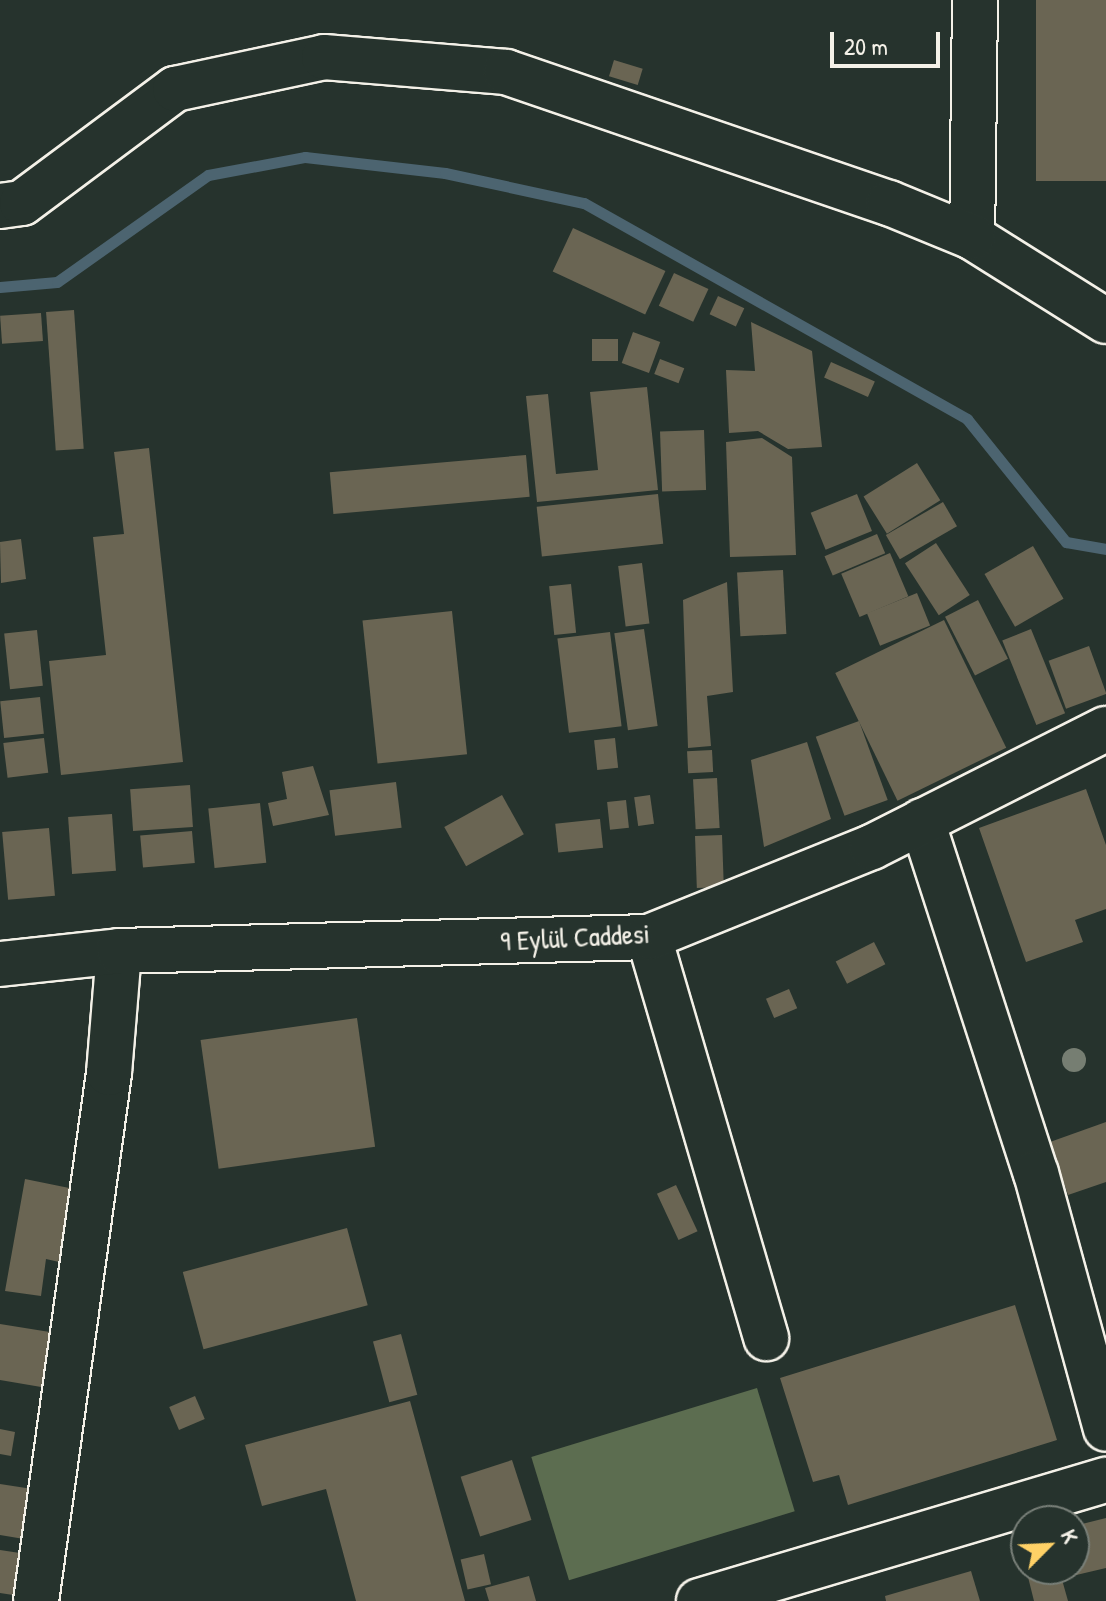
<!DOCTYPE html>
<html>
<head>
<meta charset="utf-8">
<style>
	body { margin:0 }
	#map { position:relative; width:1106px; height:1601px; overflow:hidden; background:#26332d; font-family:"Patrick Hand",sans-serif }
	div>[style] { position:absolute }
	.green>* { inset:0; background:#5c6d50; transform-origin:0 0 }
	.stream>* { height:11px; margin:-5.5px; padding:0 5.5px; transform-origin:5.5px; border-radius:5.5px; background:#4c6470 }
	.building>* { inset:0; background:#6a6553; transform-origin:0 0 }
	.roads { filter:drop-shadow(2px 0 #f4f1e8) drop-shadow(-2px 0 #f4f1e8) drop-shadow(0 2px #f4f1e8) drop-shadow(0 -2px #f4f1e8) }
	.minor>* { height:44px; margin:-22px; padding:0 22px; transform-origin:22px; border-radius:22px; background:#26332d }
	.major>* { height:44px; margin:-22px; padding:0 22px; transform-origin:22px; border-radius:22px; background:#26332d }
	.trees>* { width:24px; height:24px; margin:-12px; border-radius:50%; background:#767e72 }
	span { translate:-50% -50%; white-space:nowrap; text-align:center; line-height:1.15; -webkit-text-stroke:6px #26332d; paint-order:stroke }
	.street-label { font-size:28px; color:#f4f1e8 }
	.north { position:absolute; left:1010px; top:1505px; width:80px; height:80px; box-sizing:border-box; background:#26332d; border:2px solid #787f78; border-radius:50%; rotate:66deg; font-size:22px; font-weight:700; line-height:32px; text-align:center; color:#f4f1e8 }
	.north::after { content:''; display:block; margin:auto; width:28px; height:36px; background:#ffd166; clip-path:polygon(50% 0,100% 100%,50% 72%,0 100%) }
	.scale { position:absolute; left:830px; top:32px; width:110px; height:36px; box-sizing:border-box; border:4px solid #f4f1e8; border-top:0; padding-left:10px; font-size:24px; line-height:28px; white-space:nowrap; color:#f4f1e8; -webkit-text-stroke:6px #26332d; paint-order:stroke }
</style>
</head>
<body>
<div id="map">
	<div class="green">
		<div style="left:757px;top:1388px;width:129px;height:236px;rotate:73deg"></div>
	</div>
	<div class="stream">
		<div style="left:0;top:287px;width:57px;rotate:-5deg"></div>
		<div style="left:57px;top:282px;width:185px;rotate:-35.3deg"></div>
		<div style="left:208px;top:175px;width:99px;rotate:-10.5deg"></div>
		<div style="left:305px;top:157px;width:141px;rotate:6.5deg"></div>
		<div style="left:445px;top:173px;width:142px;rotate:12.2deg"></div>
		<div style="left:584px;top:203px;width:440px;rotate:29.4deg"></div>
		<div style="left:967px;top:419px;width:158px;rotate:51.2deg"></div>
		<div style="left:1066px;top:542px;width:41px;rotate:9.9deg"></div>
	</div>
	<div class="building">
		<div style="left:1036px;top:0;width:70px;height:181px"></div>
		<div style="left:614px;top:60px;width:30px;height:17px;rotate:17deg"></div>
		<div style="left:573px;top:228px;width:102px;height:48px;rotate:25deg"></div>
		<div style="left:674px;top:273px;width:38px;height:36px;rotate:25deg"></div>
		<div style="left:718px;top:296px;width:29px;height:20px;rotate:25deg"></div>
		<div style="left:74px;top:310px;width:139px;height:28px;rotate:86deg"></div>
		<div style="left:41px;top:313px;width:28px;height:41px;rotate:86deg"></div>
		<div style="clip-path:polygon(751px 322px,812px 351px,822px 447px,788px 449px,758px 431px,729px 433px,726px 370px,755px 371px)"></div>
		<div style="left:633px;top:332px;width:29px;height:33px;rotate:20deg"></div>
		<div style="left:592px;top:339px;width:26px;height:22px"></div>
		<div style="left:660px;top:359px;width:26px;height:16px;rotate:21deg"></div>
		<div style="left:831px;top:362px;width:48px;height:17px;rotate:24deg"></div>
		<div style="clip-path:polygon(647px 387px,658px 490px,537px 502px,526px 396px,548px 394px,556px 474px,598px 470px,590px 392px)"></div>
		<div style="left:704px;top:430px;width:60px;height:44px;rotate:88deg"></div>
		<div style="clip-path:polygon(762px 438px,792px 457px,796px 555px,730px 557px,726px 442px)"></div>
		<div style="clip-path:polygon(149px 448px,183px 762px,61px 775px,49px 661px,106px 655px,93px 537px,124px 534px,114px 452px)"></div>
		<div style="left:526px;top:455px;width:42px;height:197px;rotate:85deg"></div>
		<div style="left:917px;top:463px;width:44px;height:63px;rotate:58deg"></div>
		<div style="left:658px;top:494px;width:50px;height:122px;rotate:84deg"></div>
		<div style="left:857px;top:494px;width:40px;height:50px;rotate:68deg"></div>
		<div style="left:943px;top:502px;width:28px;height:66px;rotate:60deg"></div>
		<div style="left:877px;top:534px;width:21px;height:57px;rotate:67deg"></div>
		<div style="clip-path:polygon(21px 539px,26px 579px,1px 583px,0 542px)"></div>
		<div style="left:936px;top:543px;width:62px;height:37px;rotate:57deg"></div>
		<div style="left:1033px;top:546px;width:61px;height:56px;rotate:60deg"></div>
		<div style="left:890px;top:553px;width:47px;height:53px;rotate:67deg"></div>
		<div style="left:642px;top:563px;width:61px;height:24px;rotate:83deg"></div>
		<div style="left:783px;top:570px;width:64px;height:46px;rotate:87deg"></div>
		<div style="clip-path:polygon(727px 582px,733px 692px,707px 696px,711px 746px,688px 748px,683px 600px)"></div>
		<div style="left:571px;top:584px;width:49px;height:22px;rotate:84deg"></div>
		<div style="left:917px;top:593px;width:35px;height:54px;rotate:68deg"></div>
		<div style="left:978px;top:600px;width:66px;height:37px;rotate:63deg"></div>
		<div style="left:452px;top:611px;width:144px;height:90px;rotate:84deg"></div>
		<div style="left:944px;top:620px;width:142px;height:121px;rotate:64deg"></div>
		<div style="left:644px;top:629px;width:98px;height:30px;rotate:82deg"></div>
		<div style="left:1031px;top:629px;width:91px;height:31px;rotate:68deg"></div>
		<div style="left:37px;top:630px;width:56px;height:33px;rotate:84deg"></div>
		<div style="left:610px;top:632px;width:95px;height:53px;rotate:83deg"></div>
		<div style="left:1089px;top:646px;width:51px;height:43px;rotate:70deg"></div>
		<div style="left:40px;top:697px;width:37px;height:40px;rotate:84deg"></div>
		<div style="left:859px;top:721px;width:84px;height:46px;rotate:70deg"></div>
		<div style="left:44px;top:738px;width:35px;height:41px;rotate:83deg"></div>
		<div style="left:615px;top:738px;width:30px;height:21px;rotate:84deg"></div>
		<div style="clip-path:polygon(807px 742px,831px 819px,764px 847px,751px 760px)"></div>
		<div style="left:712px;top:750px;width:22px;height:25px;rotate:87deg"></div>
		<div style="clip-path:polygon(313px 766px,329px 815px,273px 826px,268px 803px,287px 799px,282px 772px)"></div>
		<div style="left:717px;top:778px;width:50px;height:24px;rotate:87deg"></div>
		<div style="left:396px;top:782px;width:46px;height:67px;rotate:83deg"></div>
		<div style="left:190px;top:785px;width:42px;height:60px;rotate:86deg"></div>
		<div style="clip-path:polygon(1086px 789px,1106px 845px,1106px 909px,1075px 920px,1083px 942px,1026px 962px,979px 828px)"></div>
		<div style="left:502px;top:795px;width:45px;height:66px;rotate:61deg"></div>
		<div style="left:650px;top:795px;width:29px;height:16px;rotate:82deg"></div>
		<div style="left:626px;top:800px;width:28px;height:19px;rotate:84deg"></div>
		<div style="left:260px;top:803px;width:60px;height:52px;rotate:84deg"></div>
		<div style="left:112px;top:814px;width:57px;height:44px;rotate:86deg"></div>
		<div style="left:600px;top:819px;width:29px;height:45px;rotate:84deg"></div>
		<div style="left:49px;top:828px;width:68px;height:47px;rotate:85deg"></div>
		<div style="left:192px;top:831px;width:32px;height:52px;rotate:85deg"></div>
		<div style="left:722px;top:835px;width:52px;height:27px;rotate:88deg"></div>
		<div style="left:874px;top:942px;width:25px;height:43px;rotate:63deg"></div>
		<div style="left:789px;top:989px;width:21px;height:25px;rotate:67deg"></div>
		<div style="left:357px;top:1018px;width:130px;height:158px;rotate:82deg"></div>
		<div style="clip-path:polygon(1106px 1122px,1106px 1182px,1068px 1195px,1050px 1142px)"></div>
		<div style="clip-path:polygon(25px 1179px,84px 1191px,68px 1264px,46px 1259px,41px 1296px,5px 1291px)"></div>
		<div style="left:676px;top:1185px;width:51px;height:21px;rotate:65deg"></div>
		<div style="left:347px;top:1228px;width:80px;height:170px;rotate:75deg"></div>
		<div style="clip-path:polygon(1015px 1305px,1057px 1440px,848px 1505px,839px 1475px,813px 1482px,780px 1378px)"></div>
		<div style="clip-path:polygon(0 1324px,56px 1333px,47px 1388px,0 1380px)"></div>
		<div style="left:401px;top:1334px;width:63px;height:29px;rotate:75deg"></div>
		<div style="left:195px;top:1396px;width:25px;height:28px;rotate:67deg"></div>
		<div style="clip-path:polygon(410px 1401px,465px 1601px,356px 1601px,326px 1489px,262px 1506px,245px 1445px)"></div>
		<div style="clip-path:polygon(0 1429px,15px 1432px,11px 1456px,0 1454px)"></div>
		<div style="left:512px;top:1460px;width:63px;height:54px;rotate:72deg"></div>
		<div style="clip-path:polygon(0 1484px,39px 1490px,30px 1540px,0 1535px)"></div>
		<div style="clip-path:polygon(1106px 1518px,1106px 1568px,1072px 1576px,1074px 1526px)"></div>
		<div style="clip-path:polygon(1026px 1541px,1026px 1556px,1021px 1557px,1017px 1542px)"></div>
		<div style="clip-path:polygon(0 1550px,20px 1553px,13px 1595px,0 1593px)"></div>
		<div style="left:484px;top:1554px;width:31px;height:24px;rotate:77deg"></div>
		<div style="clip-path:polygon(1026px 1569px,1059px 1569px,1068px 1601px,1034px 1601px)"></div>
		<div style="clip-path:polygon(971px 1571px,980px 1601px,886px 1601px,885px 1596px)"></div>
		<div style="clip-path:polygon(529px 1576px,536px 1601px,489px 1601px,485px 1588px)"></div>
	</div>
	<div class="roads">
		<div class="minor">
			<div style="left:975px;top:0;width:237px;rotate:90.7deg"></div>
			<div style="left:972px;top:237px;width:158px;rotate:32.1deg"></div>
			<div style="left:0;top:206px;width:22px;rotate:-8deg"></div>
			<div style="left:22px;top:203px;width:191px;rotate:-36.7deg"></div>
			<div style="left:175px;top:89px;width:152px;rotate:-12.1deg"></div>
			<div style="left:324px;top:57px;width:183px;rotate:4.7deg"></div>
			<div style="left:506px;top:72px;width:405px;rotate:18.9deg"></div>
			<div style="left:889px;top:203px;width:90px;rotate:22.3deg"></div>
			<div style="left:922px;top:821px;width:370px;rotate:72.1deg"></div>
			<div style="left:1036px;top:1173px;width:265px;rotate:74.7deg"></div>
			<div style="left:649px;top:937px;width:418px;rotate:73.7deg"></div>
			<div style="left:36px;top:1601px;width:533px;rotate:-82.13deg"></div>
			<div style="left:109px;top:1073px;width:122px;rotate:-85.3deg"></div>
			<div style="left:699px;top:1601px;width:425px;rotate:-16.6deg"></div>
		</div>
		<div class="major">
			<div style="left:0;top:964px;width:120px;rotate:-6.2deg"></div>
			<div style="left:119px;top:951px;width:530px;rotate:-1.51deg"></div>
			<div style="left:649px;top:937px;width:240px;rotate:-22deg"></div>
			<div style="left:872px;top:847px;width:262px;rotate:-26.8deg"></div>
		</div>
	</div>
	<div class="trees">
		<div style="left:1074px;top:1060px"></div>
	</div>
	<div class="street-label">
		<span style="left:575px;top:937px;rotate:-3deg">9 Eylül Caddesi</span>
	</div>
	<div class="north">K</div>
	<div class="scale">20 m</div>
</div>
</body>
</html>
